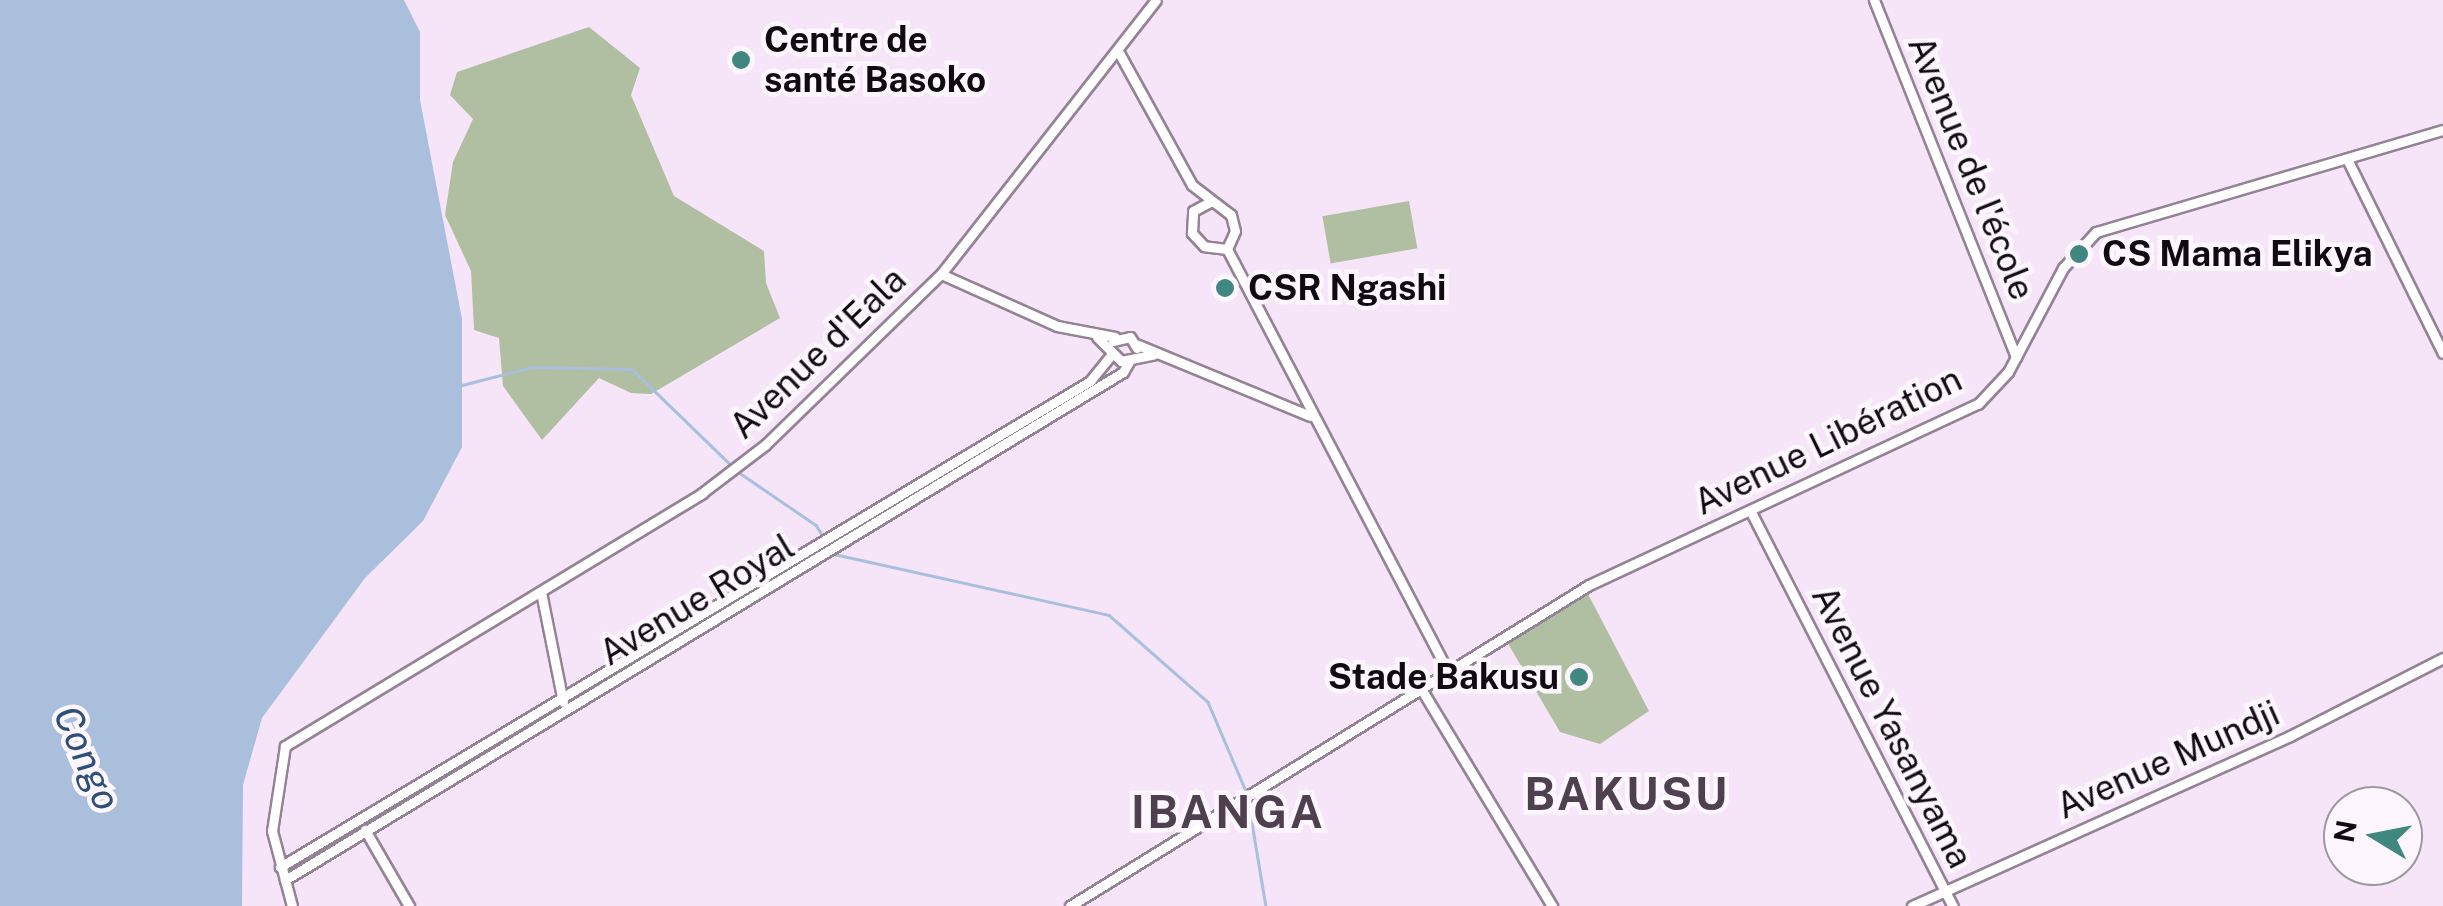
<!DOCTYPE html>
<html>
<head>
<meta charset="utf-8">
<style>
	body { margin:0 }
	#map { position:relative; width:2443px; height:906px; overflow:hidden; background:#f6e5f8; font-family:"Public Sans",sans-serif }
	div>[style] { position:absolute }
	.green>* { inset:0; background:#b0bea1; transform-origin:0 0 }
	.water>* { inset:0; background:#a9bfdc }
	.stream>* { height:2.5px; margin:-1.25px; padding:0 1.25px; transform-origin:1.25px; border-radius:1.25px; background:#a9bfdc }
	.roads { filter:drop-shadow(2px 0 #938394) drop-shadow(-2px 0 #938394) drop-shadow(0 2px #938394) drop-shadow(0 -2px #938394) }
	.secondary>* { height:9px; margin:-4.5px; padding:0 4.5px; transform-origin:4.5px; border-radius:4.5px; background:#fff }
	.dots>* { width:28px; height:28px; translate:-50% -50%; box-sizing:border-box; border:5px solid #fdf6fe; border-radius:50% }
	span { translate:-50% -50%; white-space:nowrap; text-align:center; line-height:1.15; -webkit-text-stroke:9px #fdf6fe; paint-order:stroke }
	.poi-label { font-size:35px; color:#100a11; font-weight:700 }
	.left { translate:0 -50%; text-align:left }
	.right { translate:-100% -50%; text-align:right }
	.street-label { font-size:35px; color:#100a11 }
	.water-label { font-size:38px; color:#304f78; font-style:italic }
	.district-label { font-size:45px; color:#4f4050; font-weight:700; letter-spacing:2.5px }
	.north { position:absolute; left:2323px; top:786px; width:100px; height:100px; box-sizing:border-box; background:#fdf6fe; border:2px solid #9e989f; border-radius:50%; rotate:280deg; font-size:28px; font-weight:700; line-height:40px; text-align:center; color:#100a11 }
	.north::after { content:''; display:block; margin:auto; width:35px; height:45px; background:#408780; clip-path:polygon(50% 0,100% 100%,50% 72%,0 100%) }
</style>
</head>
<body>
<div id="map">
	<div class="green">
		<div style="clip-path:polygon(589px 27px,640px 68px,631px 95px,674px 196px,764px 251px,766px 283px,780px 318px,651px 394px,631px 393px,599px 378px,542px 440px,503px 386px,499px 338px,474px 330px,471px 271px,445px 215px,453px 162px,473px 119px,450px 95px,457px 72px)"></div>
		<div style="left:1409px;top:201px;width:48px;height:88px;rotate:80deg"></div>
		<div style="clip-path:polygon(1587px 592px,1649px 711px,1600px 744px,1560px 732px,1507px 642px)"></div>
	</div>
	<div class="water">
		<div style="clip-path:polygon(0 0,404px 0,420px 32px,420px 100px,462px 319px,462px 447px,423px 521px,365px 578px,262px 718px,243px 785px,242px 906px,0 906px)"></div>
	</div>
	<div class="stream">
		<div style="left:462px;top:385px;width:72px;rotate:-14.4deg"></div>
		<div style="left:532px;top:367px;width:100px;rotate:1.1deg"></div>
		<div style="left:632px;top:369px;width:138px;rotate:44.1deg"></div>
		<div style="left:737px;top:471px;width:96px;rotate:34.4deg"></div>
		<div style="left:816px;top:525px;width:26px;rotate:58deg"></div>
		<div style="left:834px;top:554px;width:282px;rotate:12.5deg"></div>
		<div style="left:1109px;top:615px;width:132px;rotate:41.3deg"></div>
		<div style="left:1208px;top:702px;width:97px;rotate:66.9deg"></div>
		<div style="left:1248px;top:799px;width:109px;rotate:80.5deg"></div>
	</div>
	<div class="roads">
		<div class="secondary">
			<div style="left:1874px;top:0;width:384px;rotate:68.3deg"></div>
			<div style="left:1118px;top:51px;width:153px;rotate:61.1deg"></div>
			<div style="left:1192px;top:185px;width:49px;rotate:37.6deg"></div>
			<div style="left:1231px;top:215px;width:16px;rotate:76deg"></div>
			<div style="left:1235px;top:231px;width:20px;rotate:114deg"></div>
			<div style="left:1227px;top:249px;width:23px;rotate:-173deg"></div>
			<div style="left:1204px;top:246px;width:18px;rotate:-133deg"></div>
			<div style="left:1192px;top:233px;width:22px;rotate:-87deg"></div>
			<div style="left:1193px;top:211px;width:19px;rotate:-28deg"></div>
			<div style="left:2348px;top:161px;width:214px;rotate:63.7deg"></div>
			<div style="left:1227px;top:249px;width:475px;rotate:62.4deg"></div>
			<div style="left:941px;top:274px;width:127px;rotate:24.1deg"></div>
			<div style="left:1057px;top:326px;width:59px;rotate:10.7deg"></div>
			<div style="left:1097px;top:337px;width:34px;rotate:45deg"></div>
			<div style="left:1121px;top:361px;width:33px;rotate:-11deg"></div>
			<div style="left:1113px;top:341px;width:17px;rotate:-13deg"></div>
			<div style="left:1130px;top:337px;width:13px;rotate:58deg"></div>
			<div style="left:1138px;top:345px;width:186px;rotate:22.4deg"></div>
			<div style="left:1751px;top:512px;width:443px;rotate:62.9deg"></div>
			<div style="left:541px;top:592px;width:112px;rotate:78.7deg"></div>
			<div style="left:1420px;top:687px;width:256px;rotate:58.9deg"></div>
			<div style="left:365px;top:830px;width:88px;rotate:59.9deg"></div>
			<div style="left:280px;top:867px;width:945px;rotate:-30.96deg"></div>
			<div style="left:1090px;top:381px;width:35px;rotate:-51deg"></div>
			<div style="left:285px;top:880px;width:980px;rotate:-31.22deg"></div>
			<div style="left:1123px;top:372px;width:14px;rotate:-60deg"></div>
			<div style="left:292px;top:906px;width:78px;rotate:-104.9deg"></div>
			<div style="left:272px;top:831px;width:86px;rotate:-81.3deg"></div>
			<div style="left:285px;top:746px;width:488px;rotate:-31.2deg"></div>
			<div style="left:702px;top:493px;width:79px;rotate:-37.3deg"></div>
			<div style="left:765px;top:445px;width:245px;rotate:-44.2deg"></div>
			<div style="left:941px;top:274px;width:348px;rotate:-51.9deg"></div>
			<div style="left:1070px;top:906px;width:610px;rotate:-31.74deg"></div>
			<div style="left:1589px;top:585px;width:429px;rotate:-25deg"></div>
			<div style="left:1978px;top:404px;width:44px;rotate:-46.8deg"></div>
			<div style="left:2008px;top:372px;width:118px;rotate:-62.1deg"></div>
			<div style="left:2063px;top:268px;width:49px;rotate:-47.5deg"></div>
			<div style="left:2096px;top:232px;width:362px;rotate:-16.4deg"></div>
			<div style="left:1912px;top:906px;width:414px;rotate:-24.2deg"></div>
			<div style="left:2290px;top:736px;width:172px;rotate:-27deg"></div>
		</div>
	</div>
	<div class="dots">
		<div style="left:741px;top:60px;background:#408780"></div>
		<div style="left:2079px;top:254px;background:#408780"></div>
		<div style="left:1225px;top:288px;background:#408780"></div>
		<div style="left:1579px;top:677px;background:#408780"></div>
	</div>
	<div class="poi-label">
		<span class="left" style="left:764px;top:60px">Centre de<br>santé Basoko</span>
		<span class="left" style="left:2102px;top:254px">CS Mama Elikya</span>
		<span class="left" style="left:1248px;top:288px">CSR Ngashi</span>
		<span class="right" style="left:1559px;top:677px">Stade Bakusu</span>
	</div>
	<div class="street-label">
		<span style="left:1971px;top:168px;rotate:68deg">Avenue de l'école</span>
		<span style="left:818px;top:353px;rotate:-44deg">Avenue d'Eala</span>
		<span style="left:1828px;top:441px;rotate:-26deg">Avenue Libération</span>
		<span style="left:697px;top:600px;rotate:-31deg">Avenue Royal</span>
		<span style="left:1892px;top:727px;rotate:63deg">Avenue Yasanyama</span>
		<span style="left:2168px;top:760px;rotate:-24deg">Avenue Mundji</span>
	</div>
	<div class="water-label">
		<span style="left:87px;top:758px;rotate:66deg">Congo</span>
	</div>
	<div class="district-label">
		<span style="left:1627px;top:794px">BAKUSU</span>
		<span style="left:1228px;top:812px">IBANGA</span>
	</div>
	<div class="north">N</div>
</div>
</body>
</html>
